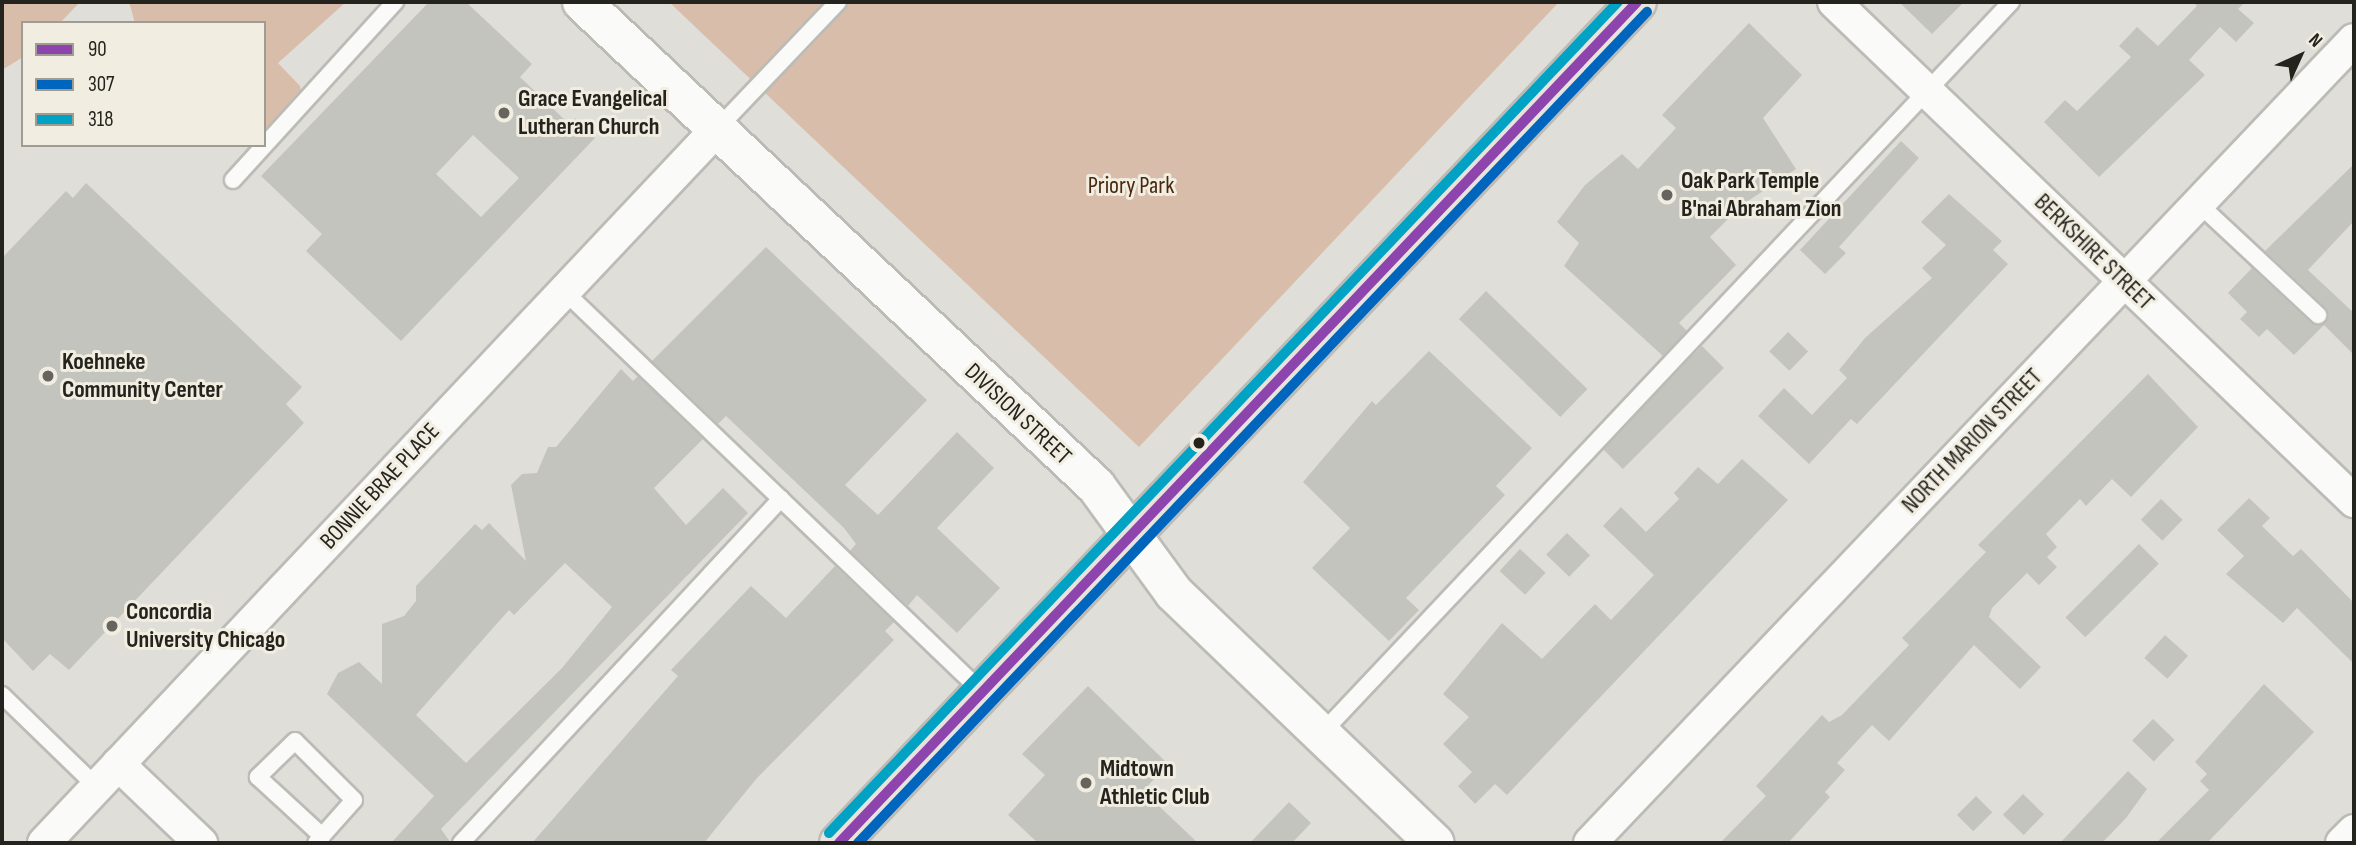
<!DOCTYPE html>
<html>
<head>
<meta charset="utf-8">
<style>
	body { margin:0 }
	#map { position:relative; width:2356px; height:845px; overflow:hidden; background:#e0ded8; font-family:"Sofia Sans Condensed",sans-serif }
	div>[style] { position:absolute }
	.green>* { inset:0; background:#d8beaa }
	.building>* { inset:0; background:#c4c4bf; transform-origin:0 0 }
	.roads { filter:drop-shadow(2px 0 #bdbbb6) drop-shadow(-2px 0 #bdbbb6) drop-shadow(0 2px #bdbbb6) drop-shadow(0 -2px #bdbbb6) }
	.service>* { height:16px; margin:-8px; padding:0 8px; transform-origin:8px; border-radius:8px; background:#fafaf9 }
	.minor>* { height:32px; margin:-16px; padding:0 16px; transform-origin:16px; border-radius:16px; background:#fafaf9 }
	.tertiary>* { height:38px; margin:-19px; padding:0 19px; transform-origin:19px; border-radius:19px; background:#fafaf9 }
	.primary>* { height:38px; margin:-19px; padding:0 19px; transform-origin:19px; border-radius:19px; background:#e8e4dd }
	.bus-1>* { height:10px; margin:-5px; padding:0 5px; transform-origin:5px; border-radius:5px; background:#8e44ad }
	.bus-2>* { height:10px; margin:-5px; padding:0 5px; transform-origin:5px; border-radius:5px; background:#0065bd }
	.bus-3>* { height:10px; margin:-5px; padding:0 5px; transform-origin:5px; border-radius:5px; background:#02a2c5 }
	.dots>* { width:19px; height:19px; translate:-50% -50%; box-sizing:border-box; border:4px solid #f1ede1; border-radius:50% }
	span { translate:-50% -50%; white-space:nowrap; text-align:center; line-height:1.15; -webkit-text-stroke:6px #f1ede1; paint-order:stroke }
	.poi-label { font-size:24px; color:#24231e; font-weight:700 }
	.left { translate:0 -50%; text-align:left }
	.park-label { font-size:24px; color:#49280f }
	.street-label { font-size:24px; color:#24231e }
	.frame { position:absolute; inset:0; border:4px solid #24231e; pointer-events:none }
	.legend { position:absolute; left:21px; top:21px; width:245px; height:126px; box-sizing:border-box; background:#f1ede1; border:2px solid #9f9c93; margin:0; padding:9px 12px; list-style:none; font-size:21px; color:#24231e }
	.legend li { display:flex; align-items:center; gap:14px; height:35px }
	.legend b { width:35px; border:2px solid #9f9c93 }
	.north { position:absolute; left:2265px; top:21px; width:70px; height:70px; -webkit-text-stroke:5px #f1ede1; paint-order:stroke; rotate:45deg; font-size:19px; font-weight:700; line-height:28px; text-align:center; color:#24231e }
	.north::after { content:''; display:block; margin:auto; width:24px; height:32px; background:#24231e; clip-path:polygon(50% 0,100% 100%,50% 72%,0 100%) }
</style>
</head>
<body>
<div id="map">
	<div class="green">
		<div style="clip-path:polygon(2px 2px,80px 2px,60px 23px,23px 23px,23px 57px,2px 70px)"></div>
		<div style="clip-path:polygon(129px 2px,346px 2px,278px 63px,300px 86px,303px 104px,264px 144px,264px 23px,135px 23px)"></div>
		<div style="clip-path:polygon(669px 2px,1559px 2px,1139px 447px)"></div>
	</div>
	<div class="building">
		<div style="clip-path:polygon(evenodd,429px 2px,466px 2px,532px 64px,520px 77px,569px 124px,575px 118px,595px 138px,401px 341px,306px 251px,322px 234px,261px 176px,429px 2px,473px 135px,519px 178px,481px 217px,436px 174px,473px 135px)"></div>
		<div style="clip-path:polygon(1899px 2px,1964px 2px,1932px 34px)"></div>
		<div style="clip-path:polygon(2193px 2px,2245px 2px,2238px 9px,2254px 23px,2236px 42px,2220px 27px,2189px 60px,2205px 75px,2099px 177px,2044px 122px,2065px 100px,2077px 111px,2131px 57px,2119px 46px,2137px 27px,2158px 46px,2197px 6px)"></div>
		<div style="clip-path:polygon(1749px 23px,1802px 75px,1763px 118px,1796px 169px,1742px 205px,1710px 237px,1736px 265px,1679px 323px,1687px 331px,1663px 356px,1564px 266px,1579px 243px,1557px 222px,1585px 185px,1622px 154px,1638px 169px,1676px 128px,1662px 115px)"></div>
		<div style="clip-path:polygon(1901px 141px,1919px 158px,1839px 247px,1846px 253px,1825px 274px,1800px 250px)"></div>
		<div style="clip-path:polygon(2354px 164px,2354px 221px,2308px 270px,2354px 313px,2354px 355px,2324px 325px,2294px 355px,2267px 329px,2259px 337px,2240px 319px,2247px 312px,2228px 293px,2252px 268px,2311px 323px,2325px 323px,2325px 307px,2265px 251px)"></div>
		<div style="clip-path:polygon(86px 183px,302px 387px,286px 404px,304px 423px,69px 670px,50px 654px,33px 671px,2px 638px,2px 258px,66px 191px,73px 198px)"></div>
		<div style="clip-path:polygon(1949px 194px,2002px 241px,1993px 250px,2008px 264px,1857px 424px,1851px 419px,1809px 464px,1758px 416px,1784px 388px,1812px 415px,1847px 378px,1839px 370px,1865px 338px,1932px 278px,1922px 268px,1946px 245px,1921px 222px)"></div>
		<div style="clip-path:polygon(766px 247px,927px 400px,845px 485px,878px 515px,957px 432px,994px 468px,937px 528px,1000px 588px,957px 633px,917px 595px,908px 606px,850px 551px,856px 544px,844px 528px,726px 416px,718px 424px,652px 361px)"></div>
		<div style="left:1486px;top:291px;width:141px;height:39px;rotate:44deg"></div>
		<div style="left:1788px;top:332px;width:28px;height:27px;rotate:44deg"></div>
		<div style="left:1702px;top:346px;width:31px;height:143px;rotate:45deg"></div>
		<div style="clip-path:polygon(1429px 351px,1532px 448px,1496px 486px,1505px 495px,1406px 598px,1419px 610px,1389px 641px,1312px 568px,1350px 528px,1303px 482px,1372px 401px,1376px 405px)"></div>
		<div style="clip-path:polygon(evenodd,621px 369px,633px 381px,638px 376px,703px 439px,654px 488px,686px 525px,723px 488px,748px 513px,441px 829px,451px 843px,391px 843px,434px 796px,327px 694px,338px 673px,359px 662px,382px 684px,382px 624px,404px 616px,416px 601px,416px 586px,475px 524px,482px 530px,489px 523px,526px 561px,511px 485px,522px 474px,537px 473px,548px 447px,556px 447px,621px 369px,565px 563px,612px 607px,562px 668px,466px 763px,416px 715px,509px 610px,514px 615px,565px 563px)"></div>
		<div style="clip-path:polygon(2148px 374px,2198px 427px,2131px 497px,2112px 479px,2086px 506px,2080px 499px,2046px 534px,2057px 547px,2047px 557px,2057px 567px,2039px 585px,2027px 573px,1992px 608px,1989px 617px,2041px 667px,2020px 689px,1974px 645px,1889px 741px,1872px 725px,1837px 763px,1845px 770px,1825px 792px,1830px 797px,1788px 843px,1720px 843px,1766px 796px,1756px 786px,1822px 715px,1829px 722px,1842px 715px,1909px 645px,1902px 638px,1986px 552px,1978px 545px)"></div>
		<div style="clip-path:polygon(1742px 459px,1788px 500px,1507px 795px,1495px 784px,1475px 804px,1458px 786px,1472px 772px,1443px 744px,1469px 717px,1443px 694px,1502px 623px,1542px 659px,1595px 604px,1611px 620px,1654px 575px,1603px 526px,1621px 507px,1646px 532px,1679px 499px,1674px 493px,1698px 467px,1718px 484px)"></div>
		<div style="clip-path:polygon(2249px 498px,2270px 518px,2262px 526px,2293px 556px,2301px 549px,2354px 603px,2354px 664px,2297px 608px,2283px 623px,2226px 574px,2244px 556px,2217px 530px)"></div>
		<div style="left:2161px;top:499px;width:30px;height:29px;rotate:44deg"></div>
		<div style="left:1567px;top:533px;width:32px;height:30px;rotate:44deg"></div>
		<div style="left:2139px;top:544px;width:28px;height:104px;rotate:45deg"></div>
		<div style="left:1520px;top:549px;width:35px;height:30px;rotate:43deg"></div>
		<div style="clip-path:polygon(835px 566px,894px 622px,885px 631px,894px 640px,757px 778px,704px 843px,532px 843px,678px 676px,671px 670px,751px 586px,786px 618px)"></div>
		<div style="left:2165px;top:635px;width:31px;height:31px;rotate:42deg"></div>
		<div style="clip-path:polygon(2264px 684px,2314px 732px,2207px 843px,2156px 843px,2209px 790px,2200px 781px,2207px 774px,2195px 762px)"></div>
		<div style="clip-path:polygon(1088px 686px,1168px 764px,1143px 791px,1198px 843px,1038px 843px,1008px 815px,1045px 775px,1022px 754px)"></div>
		<div style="left:2153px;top:719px;width:30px;height:30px;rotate:44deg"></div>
		<div style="clip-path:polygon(2128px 771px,2147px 789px,2126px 818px,2102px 843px,2060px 843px)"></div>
		<div style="left:2023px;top:794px;width:29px;height:29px;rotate:44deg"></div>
		<div style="left:1976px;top:796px;width:23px;height:27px;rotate:45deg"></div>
		<div style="clip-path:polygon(1289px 802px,1311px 823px,1292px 843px,1250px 843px)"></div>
	</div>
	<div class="roads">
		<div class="service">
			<div style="left:717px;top:129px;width:175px;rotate:-46.4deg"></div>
			<div style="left:233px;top:180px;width:241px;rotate:-47.7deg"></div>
			<div style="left:2199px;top:204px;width:163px;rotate:43deg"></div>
			<div style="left:564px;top:291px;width:579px;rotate:43.81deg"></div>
			<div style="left:2px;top:695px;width:132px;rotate:44.1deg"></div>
			<div style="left:1321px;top:734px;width:1006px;rotate:-46.69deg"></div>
			<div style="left:316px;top:843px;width:9px;rotate:-49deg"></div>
			<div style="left:322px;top:836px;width:48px;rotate:-48.4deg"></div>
			<div style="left:354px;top:800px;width:83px;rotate:-135deg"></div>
			<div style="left:295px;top:741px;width:52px;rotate:135.8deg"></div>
			<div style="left:258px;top:777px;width:87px;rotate:42.7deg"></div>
			<div style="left:461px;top:843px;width:470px;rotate:-47.1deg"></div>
		</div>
		<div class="minor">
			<div style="left:1834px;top:2px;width:721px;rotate:43.82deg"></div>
			<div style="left:118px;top:764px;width:115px;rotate:43.6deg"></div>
			<div style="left:44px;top:843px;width:981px;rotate:-46.69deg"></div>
			<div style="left:1590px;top:843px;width:1108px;rotate:-46.43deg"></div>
			<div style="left:2342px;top:843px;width:17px;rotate:-45deg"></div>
		</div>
		<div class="tertiary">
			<div style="left:582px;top:2px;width:706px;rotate:43.28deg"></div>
			<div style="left:1096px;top:486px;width:132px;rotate:53.9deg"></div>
			<div style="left:1174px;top:593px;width:361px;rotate:43.8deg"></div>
		</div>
		<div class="primary">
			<div style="left:839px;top:843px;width:1159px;rotate:-46.5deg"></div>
		</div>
	</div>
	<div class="bus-1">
		<div style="left:839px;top:843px;width:1159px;rotate:-46.5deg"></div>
	</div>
	<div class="bus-2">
		<div style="left:858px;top:843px;width:1146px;rotate:-46.49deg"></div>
	</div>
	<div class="bus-3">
		<div style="left:829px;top:833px;width:1146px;rotate:-46.49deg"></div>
	</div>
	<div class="dots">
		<div style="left:504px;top:113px;background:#66645f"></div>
		<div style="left:1667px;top:195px;background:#66645f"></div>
		<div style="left:48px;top:376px;background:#66645f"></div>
		<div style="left:1199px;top:443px;background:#24231e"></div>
		<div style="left:112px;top:626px;background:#66645f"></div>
		<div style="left:1086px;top:783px;background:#66645f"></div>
	</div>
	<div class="poi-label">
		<span class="left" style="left:518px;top:113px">Grace Evangelical<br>Lutheran Church</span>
		<span class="left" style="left:1681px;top:195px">Oak Park Temple<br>B'nai Abraham Zion</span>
		<span class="left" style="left:62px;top:376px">Koehneke<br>Community Center</span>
		<span class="left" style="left:126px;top:626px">Concordia<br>University Chicago</span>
		<span class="left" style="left:1100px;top:783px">Midtown<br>Athletic Club</span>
	</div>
	<div class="park-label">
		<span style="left:1131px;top:186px">Priory Park</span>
	</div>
	<div class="street-label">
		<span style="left:2094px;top:252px;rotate:44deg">BERKSHIRE STREET</span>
		<span style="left:1018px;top:414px;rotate:43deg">DIVISION STREET</span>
		<span style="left:1972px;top:441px;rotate:-46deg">NORTH MARION STREET</span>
		<span style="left:380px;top:486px;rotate:-47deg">BONNIE BRAE PLACE</span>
	</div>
	<div class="frame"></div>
	<ul class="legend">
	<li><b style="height:9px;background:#8e44ad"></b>90</li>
	<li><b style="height:9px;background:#0065bd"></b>307</li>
	<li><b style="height:9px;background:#02a2c5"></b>318</li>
	</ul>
	<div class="north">N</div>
</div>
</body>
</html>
